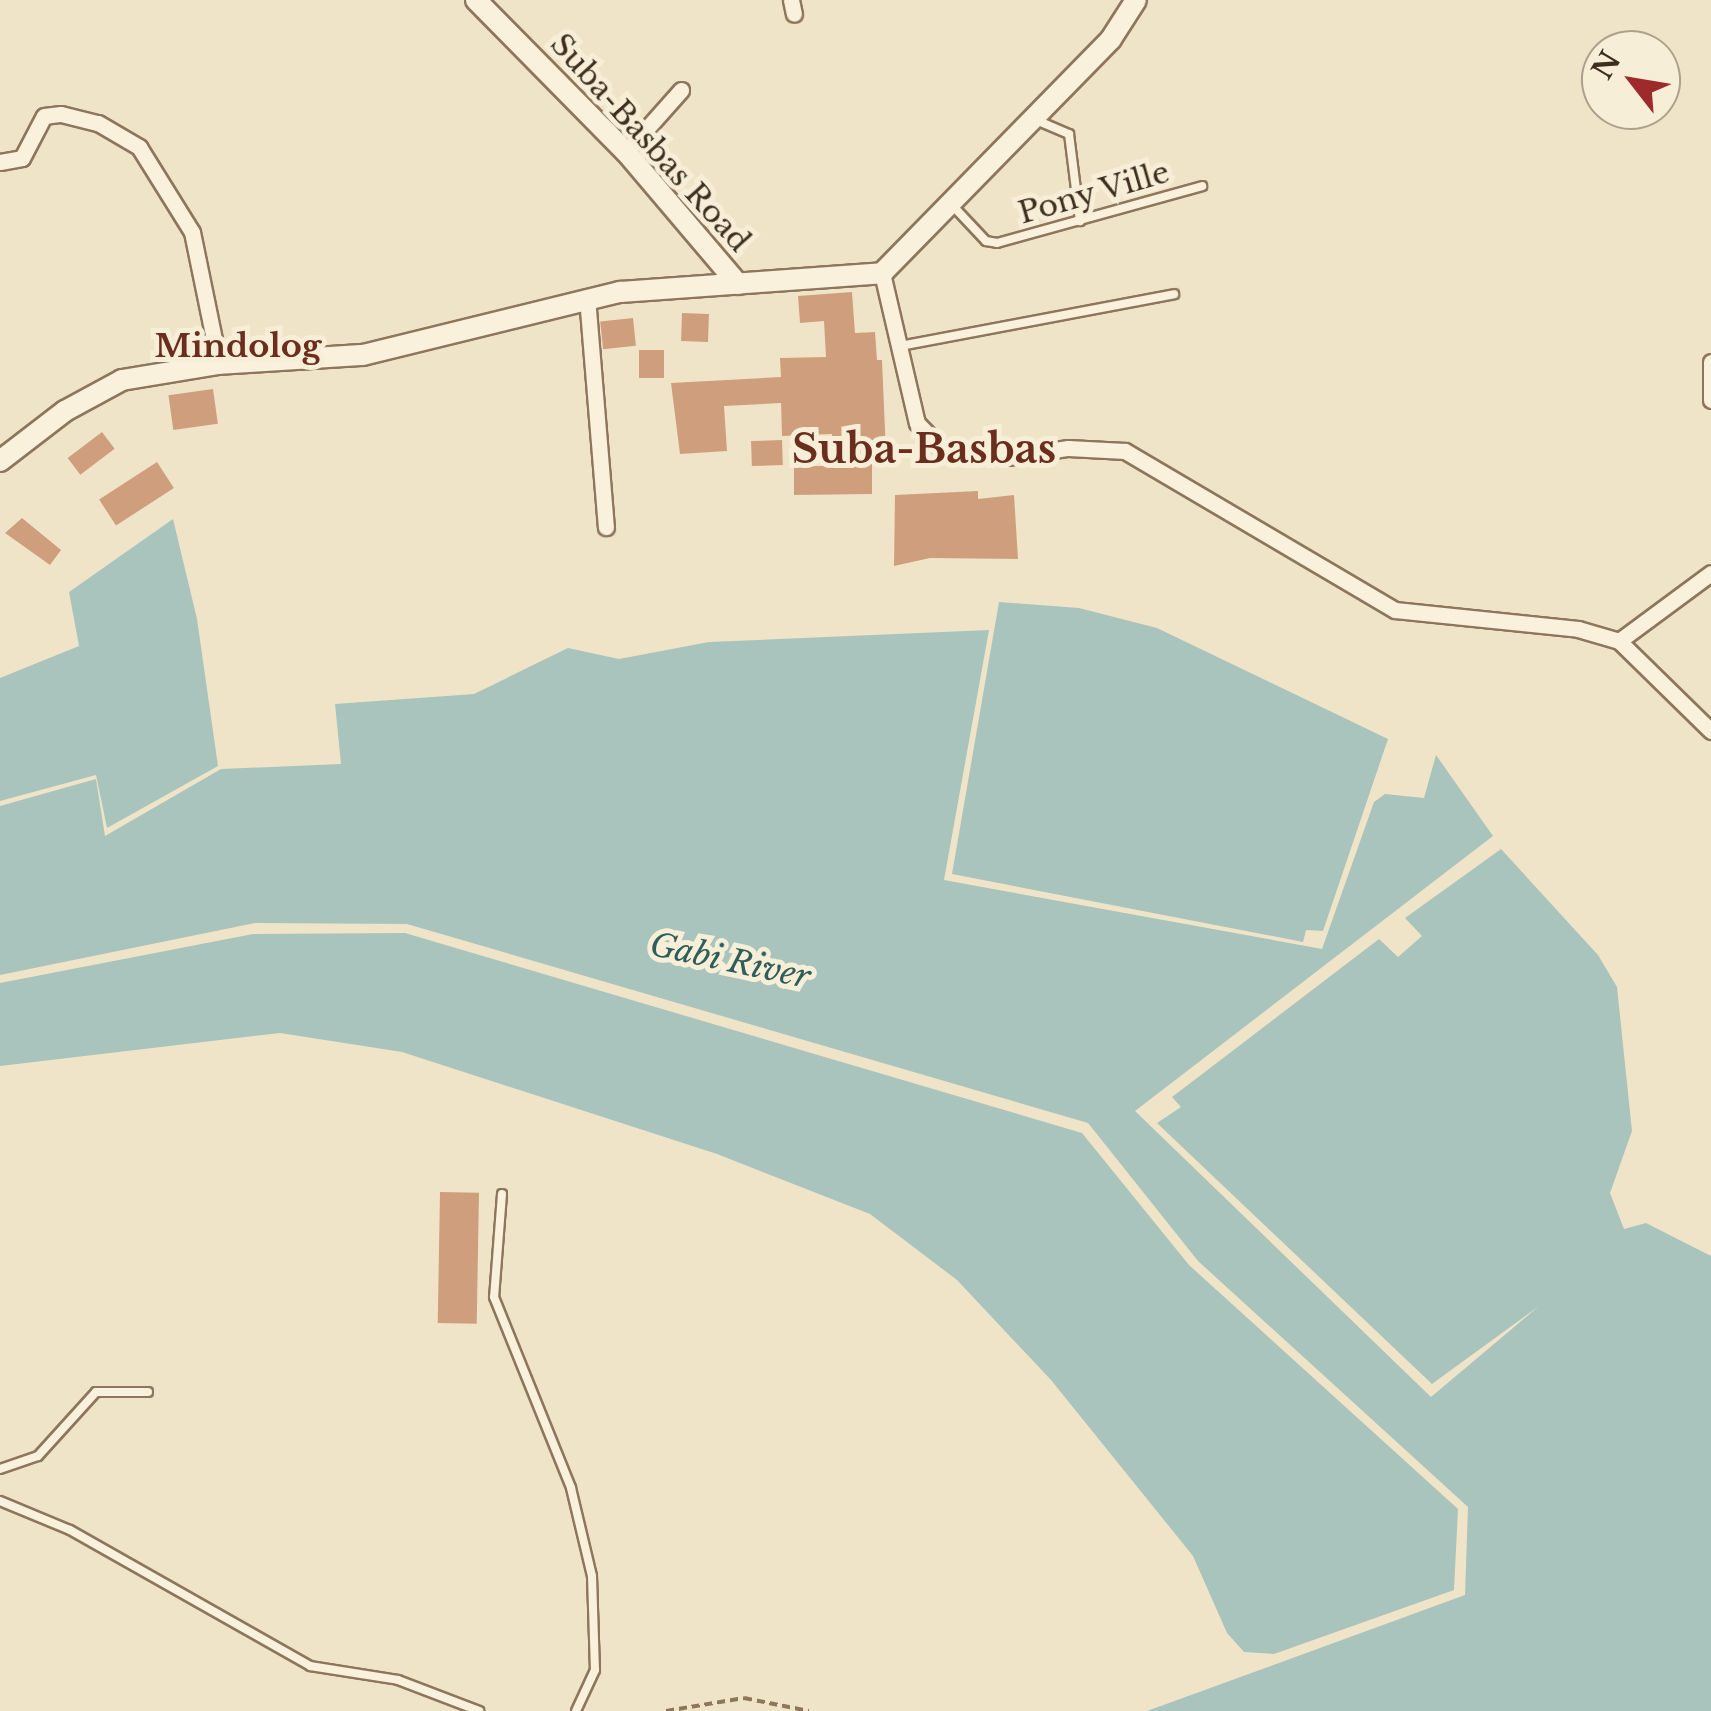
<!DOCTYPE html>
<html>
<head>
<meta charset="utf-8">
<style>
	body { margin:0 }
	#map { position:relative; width:1711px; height:1711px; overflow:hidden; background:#f0e4c8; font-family:"Libre Baskerville",serif }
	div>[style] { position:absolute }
	.water>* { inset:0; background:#a9c4bc }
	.building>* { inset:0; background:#cf9f7d; transform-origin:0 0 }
	.path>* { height:4px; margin-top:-2px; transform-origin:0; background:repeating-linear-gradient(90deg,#8d765c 0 8px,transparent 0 13px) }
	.roads { filter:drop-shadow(2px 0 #8d765c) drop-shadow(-2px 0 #8d765c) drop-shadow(0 2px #8d765c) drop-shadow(0 -2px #8d765c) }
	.lane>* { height:8px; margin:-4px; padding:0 4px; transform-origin:4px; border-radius:4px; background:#faf1dc }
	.street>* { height:15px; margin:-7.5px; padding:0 7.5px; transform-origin:7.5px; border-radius:7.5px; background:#faf1dc }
	.secondary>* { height:20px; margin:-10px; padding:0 10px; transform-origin:10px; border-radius:10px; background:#faf1dc }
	span { translate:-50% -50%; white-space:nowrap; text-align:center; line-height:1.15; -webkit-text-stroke:10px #f7eed8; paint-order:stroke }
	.street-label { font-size:30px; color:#3d2e20 }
	.neighbourhood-label { font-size:32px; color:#6b2e1e; font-weight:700 }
	.water-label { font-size:32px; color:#2f5d5a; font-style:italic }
	.district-label { font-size:40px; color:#6b2e1e; font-weight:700 }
	.north { position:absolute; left:1581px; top:30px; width:100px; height:100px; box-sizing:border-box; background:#f7eed8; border:2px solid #ada18e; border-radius:50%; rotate:301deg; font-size:28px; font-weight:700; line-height:40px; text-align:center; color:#3d2e20 }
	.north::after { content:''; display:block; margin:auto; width:35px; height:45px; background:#9e2a2b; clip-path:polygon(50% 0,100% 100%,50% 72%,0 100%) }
</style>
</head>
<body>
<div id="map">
	<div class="water">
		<div style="clip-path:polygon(173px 519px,197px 619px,218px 766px,107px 828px,96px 775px,0 801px,0 678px,79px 646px,69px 592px)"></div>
		<div style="clip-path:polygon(999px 602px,1079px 608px,1157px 628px,1388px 739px,1323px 931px,1306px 930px,1303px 942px,952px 874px)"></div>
		<div style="clip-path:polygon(989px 630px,944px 880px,1322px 949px,1374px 802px,1385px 794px,1424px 798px,1436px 755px,1493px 836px,1135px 1111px,1431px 1397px,1539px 1306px,1432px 1384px,1157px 1123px,1181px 1107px,1172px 1097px,1379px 939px,1398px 957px,1422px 936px,1405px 918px,1501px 849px,1598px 955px,1617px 987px,1632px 1131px,1610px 1193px,1624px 1229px,1646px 1223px,1711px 1256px,1711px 1711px,1147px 1711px,1465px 1595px,1468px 1507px,1198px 1261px,1088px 1123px,407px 924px,255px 923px,0 975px,0 806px,96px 779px,105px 836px,221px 769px,341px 764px,335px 704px,474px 694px,568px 648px,619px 659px,709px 642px)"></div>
		<div style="clip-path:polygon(405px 933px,1082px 1133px,1189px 1265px,1458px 1509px,1454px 1590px,1274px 1654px,1244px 1652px,1227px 1633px,1193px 1556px,1051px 1380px,957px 1280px,870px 1214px,717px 1154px,402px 1052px,280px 1033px,0 1066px,0 983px,253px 934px)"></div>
	</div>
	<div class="building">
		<div style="clip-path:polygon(852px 292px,855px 333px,875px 332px,877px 360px,882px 360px,886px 453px,872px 454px,872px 494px,794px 495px,794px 466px,833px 466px,832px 434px,782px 436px,781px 403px,724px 406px,727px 451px,680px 454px,671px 383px,781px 377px,780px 358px,826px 357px,824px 321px,800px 323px,798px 296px)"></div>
		<div style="left:682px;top:313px;width:27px;height:28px;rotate:2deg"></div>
		<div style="left:633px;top:318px;width:28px;height:33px;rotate:84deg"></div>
		<div style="left:639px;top:350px;width:25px;height:28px"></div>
		<div style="left:213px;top:389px;width:35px;height:45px;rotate:82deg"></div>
		<div style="left:102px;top:432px;width:21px;height:43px;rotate:53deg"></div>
		<div style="left:782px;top:440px;width:25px;height:31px;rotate:88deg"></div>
		<div style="left:157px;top:462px;width:31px;height:69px;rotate:57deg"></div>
		<div style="clip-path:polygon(978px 491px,978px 499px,1014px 495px,1018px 559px,930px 558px,894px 566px,895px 495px)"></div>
		<div style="clip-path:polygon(22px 518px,61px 550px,50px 565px,5px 533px)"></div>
		<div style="left:440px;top:1192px;width:39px;height:131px;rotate:1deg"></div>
	</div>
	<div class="path">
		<div style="left:666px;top:1711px;width:79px;rotate:-9.5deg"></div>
		<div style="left:744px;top:1698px;width:66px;rotate:11.3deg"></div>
	</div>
	<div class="roads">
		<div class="lane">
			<div style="left:1036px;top:120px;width:36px;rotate:23deg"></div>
			<div style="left:1069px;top:134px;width:88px;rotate:82.8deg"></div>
			<div style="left:953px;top:206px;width:48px;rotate:46.7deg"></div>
			<div style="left:986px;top:241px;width:11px;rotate:10deg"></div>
			<div style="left:997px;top:243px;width:213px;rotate:-15.5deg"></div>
			<div style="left:900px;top:346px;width:279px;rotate:-10.7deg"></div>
			<div style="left:502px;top:1194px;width:103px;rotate:94.4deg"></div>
			<div style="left:494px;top:1297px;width:206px;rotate:68deg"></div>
			<div style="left:571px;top:1488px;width:90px;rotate:76.6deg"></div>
			<div style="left:592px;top:1576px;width:94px;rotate:88.2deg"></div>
			<div style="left:595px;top:1670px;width:45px;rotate:114.9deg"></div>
			<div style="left:0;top:1469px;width:40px;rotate:-18.9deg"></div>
			<div style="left:38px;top:1456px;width:86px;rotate:-47.8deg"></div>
			<div style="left:96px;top:1392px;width:52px"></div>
			<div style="left:0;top:1501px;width:76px;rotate:22.5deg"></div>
			<div style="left:70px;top:1530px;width:276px;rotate:29.5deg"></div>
			<div style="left:310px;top:1666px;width:89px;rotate:9deg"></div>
			<div style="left:398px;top:1680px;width:87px;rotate:20.9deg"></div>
		</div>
		<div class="street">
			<div style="left:791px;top:0;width:14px;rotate:78deg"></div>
			<div style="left:626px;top:152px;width:83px;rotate:-48.4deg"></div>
			<div style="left:0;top:162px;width:22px;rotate:-10deg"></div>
			<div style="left:22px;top:158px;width:47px;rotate:-62.4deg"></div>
			<div style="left:44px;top:116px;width:17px;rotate:-7deg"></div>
			<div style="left:61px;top:114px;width:38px;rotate:14deg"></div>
			<div style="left:98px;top:123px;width:48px;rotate:30.3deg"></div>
			<div style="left:139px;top:147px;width:100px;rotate:58.1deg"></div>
			<div style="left:192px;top:232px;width:135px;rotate:78.4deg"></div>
			<div style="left:882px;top:273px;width:154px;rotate:76.9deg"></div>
			<div style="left:917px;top:423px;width:40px;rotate:46deg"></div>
			<div style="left:945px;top:452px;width:62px;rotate:4.6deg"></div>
			<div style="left:1007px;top:457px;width:62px;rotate:-8.4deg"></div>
			<div style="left:1068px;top:448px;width:57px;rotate:3deg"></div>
			<div style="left:1125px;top:451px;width:313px;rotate:30.5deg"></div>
			<div style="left:1395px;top:610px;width:184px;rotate:5.9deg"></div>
			<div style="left:1578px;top:629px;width:43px;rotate:16.3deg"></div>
			<div style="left:1619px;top:641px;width:129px;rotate:44.4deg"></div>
			<div style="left:587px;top:297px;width:231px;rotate:85.3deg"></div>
			<div style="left:1711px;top:362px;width:38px;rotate:90deg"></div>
			<div style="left:1619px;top:641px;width:114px;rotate:-36.5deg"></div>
		</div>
		<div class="secondary">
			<div style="left:476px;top:0;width:214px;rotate:45.4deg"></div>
			<div style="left:626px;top:152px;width:173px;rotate:49.7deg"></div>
			<div style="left:0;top:461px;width:82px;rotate:-37.6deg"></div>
			<div style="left:65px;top:411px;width:65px;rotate:-28.5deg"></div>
			<div style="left:122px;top:380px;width:98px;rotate:-9.4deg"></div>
			<div style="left:219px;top:364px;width:144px;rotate:-3.6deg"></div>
			<div style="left:363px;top:355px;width:265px;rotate:-13.8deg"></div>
			<div style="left:620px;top:292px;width:263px;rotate:-4.1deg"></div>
			<div style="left:882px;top:273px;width:327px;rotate:-45.6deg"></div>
			<div style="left:1111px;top:39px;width:46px;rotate:-57.3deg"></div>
		</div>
	</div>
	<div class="street-label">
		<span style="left:650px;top:143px;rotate:48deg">Suba-Basbas Road</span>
		<span style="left:1094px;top:193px;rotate:-16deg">Pony Ville</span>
	</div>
	<div class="neighbourhood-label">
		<span style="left:238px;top:346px">Mindolog</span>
	</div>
	<div class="water-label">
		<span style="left:730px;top:961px;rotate:12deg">Gabi River</span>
	</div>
	<div class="district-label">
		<span style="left:924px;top:449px">Suba-Basbas</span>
	</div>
	<div class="north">N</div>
</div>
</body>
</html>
